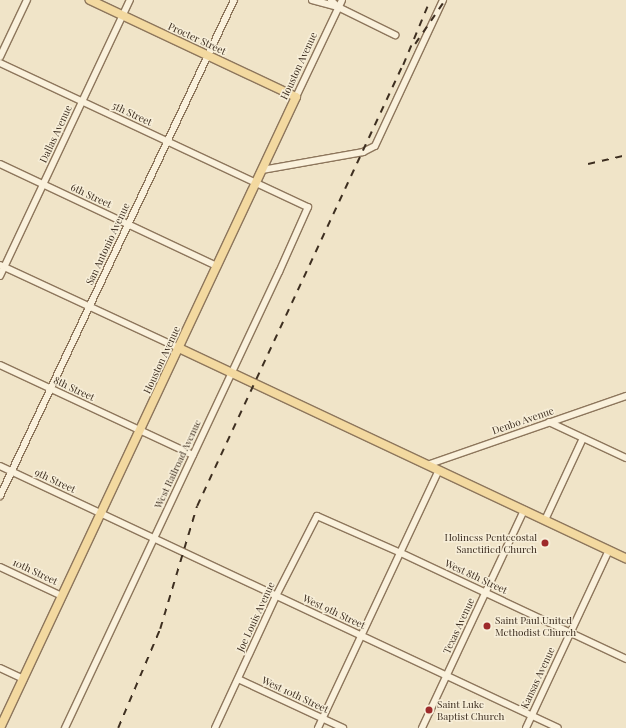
<!DOCTYPE html>
<html>
<head>
<meta charset="utf-8">
<style>
	body { margin:0 }
	#map { position:relative; width:626px; height:728px; overflow:hidden; background:#f0e4c8; font-family:"Playfair Display",serif }
	div>[style] { position:absolute }
	.roads { filter:drop-shadow(1px 0 #8d765c) drop-shadow(-1px 0 #8d765c) drop-shadow(0 1px #8d765c) drop-shadow(0 -1px #8d765c) }
	.minor>* { height:6px; margin:-3px; padding:0 3px; transform-origin:3px; border-radius:3px; background:#faf1dc }
	.major>* { height:8px; margin:-4px; padding:0 4px; transform-origin:4px; border-radius:4px; background:#f3d9a0 }
	.rail>* { height:1.5px; margin-top:-0.75px; transform-origin:0; background:repeating-linear-gradient(90deg,#3d2e20 0 7px,transparent 0 14px) }
	.dots>* { width:11px; height:11px; translate:-50% -50%; box-sizing:border-box; border:2px solid #f7eed8; border-radius:50% }
	span { translate:-50% -50%; white-space:nowrap; text-align:center; line-height:1.15; -webkit-text-stroke:3px #f7eed8; paint-order:stroke }
	.street-label { font-size:10px; color:#3d2e20 }
	.poi-label { font-size:10px; color:#3d2e20 }
	.right { translate:-100% -50%; text-align:right }
	.left { translate:0 -50%; text-align:left }
</style>
</head>
<body>
<div id="map">
	<div class="roads">
		<div class="minor">
			<div style="left:312px;top:0;width:27px;rotate:15deg"></div>
			<div style="left:338px;top:7px;width:64px;rotate:26.2deg"></div>
			<div style="left:331px;top:0;width:10px;rotate:45deg"></div>
			<div style="left:0;top:57px;width:63px;rotate:-64.7deg"></div>
			<div style="left:0;top:63px;width:340px;rotate:25.1deg"></div>
			<div style="left:308px;top:207px;width:71px;rotate:114deg"></div>
			<div style="left:279px;top:272px;width:504px;rotate:115.14deg"></div>
			<div style="left:296px;top:97px;width:107px;rotate:-64.6deg"></div>
			<div style="left:0;top:164px;width:240px;rotate:25.2deg"></div>
			<div style="left:262px;top:170px;width:103px;rotate:-10.1deg"></div>
			<div style="left:363px;top:152px;width:13px;rotate:-27deg"></div>
			<div style="left:375px;top:146px;width:161px;rotate:-65deg"></div>
			<div style="left:0;top:265px;width:197px;rotate:24.9deg"></div>
			<div style="left:0;top:276px;width:305px;rotate:-64.8deg"></div>
			<div style="left:0;top:365px;width:213px;rotate:25deg"></div>
			<div style="left:549px;top:422px;width:85px;rotate:25.1deg"></div>
			<div style="left:427px;top:465px;width:211px;rotate:-19.1deg"></div>
			<div style="left:0;top:466px;width:616px;rotate:25.15deg"></div>
			<div style="left:0;top:496px;width:548px;rotate:-64.74deg"></div>
			<div style="left:545px;top:520px;width:90px;rotate:-65.1deg"></div>
			<div style="left:0;top:567px;width:68px;rotate:25.1deg"></div>
			<div style="left:0;top:668px;width:26px;rotate:25deg"></div>
			<div style="left:238px;top:679px;width:116px;rotate:25deg"></div>
			<div style="left:215px;top:728px;width:145px;rotate:-65.2deg"></div>
			<div style="left:276px;top:596px;width:90px;rotate:-62.9deg"></div>
			<div style="left:317px;top:516px;width:92px;rotate:23.8deg"></div>
			<div style="left:401px;top:553px;width:249px;rotate:25.2deg"></div>
			<div style="left:318px;top:728px;width:285px;rotate:-64.9deg"></div>
			<div style="left:422px;top:728px;width:241px;rotate:-64.9deg"></div>
			<div style="left:526px;top:728px;width:196px;rotate:-65deg"></div>
		</div>
		<div class="major">
			<div style="left:179px;top:348px;width:494px;rotate:25.2deg"></div>
			<div style="left:0;top:728px;width:697px;rotate:-64.87deg"></div>
			<div style="left:296px;top:97px;width:228px;rotate:-154.8deg"></div>
		</div>
	</div>
	<div class="rail">
		<div style="left:415px;top:44px;width:53px;rotate:-55.7deg"></div>
		<div style="left:588px;top:164px;width:39px;rotate:-13deg"></div>
		<div style="left:118px;top:728px;width:108px;rotate:-67deg"></div>
		<div style="left:160px;top:629px;width:128px;rotate:-73.3deg"></div>
		<div style="left:197px;top:506px;width:487px;rotate:-65deg"></div>
		<div style="left:403px;top:65px;width:70px;rotate:-67.4deg"></div>
	</div>
	<div class="dots">
		<div style="left:545px;top:543px;background:#9e2a2b"></div>
		<div style="left:487px;top:626px;background:#9e2a2b"></div>
		<div style="left:429px;top:710px;background:#9e2a2b"></div>
	</div>
	<div class="street-label">
		<span style="left:197px;top:39px;rotate:25deg">Procter Street</span>
		<span style="left:299px;top:66px;rotate:-65deg">Houston Avenue</span>
		<span style="left:132px;top:114px;rotate:25deg">5th Street</span>
		<span style="left:56px;top:134px;rotate:-65deg">Dallas Avenue</span>
		<span style="left:91px;top:196px;rotate:25deg">6th Street</span>
		<span style="left:108px;top:244px;rotate:-65deg">San Antonio Avenue</span>
		<span style="left:162px;top:360px;rotate:-65deg">Houston Avenue</span>
		<span style="left:74px;top:389px;rotate:25deg">8th Street</span>
		<span style="left:523px;top:421px;rotate:-19deg">Denbo Avenue</span>
		<span style="left:178px;top:464px;rotate:-65deg">West Railroad Avenue</span>
		<span style="left:55px;top:481px;rotate:25deg">9th Street</span>
		<span style="left:35px;top:572px;rotate:25deg">10th Street</span>
		<span style="left:476px;top:577px;rotate:25deg">West 8th Street</span>
		<span style="left:334px;top:612px;rotate:25deg">West 9th Street</span>
		<span style="left:256px;top:617px;rotate:-65deg">Joe Louis Avenue</span>
		<span style="left:459px;top:626px;rotate:-65deg">Texas Avenue</span>
		<span style="left:538px;top:678px;rotate:-65deg">Kansas Avenue</span>
		<span style="left:295px;top:695px;rotate:25deg">West 10th Street</span>
	</div>
	<div class="poi-label">
		<span class="right" style="left:537px;top:543px">Holiness Pentecostal<br>Sanctified Church</span>
		<span class="left" style="left:495px;top:626px">Saint Paul United<br>Methodist Church</span>
		<span class="left" style="left:437px;top:710px">Saint Luke<br>Baptist Church</span>
	</div>
</div>
</body>
</html>
